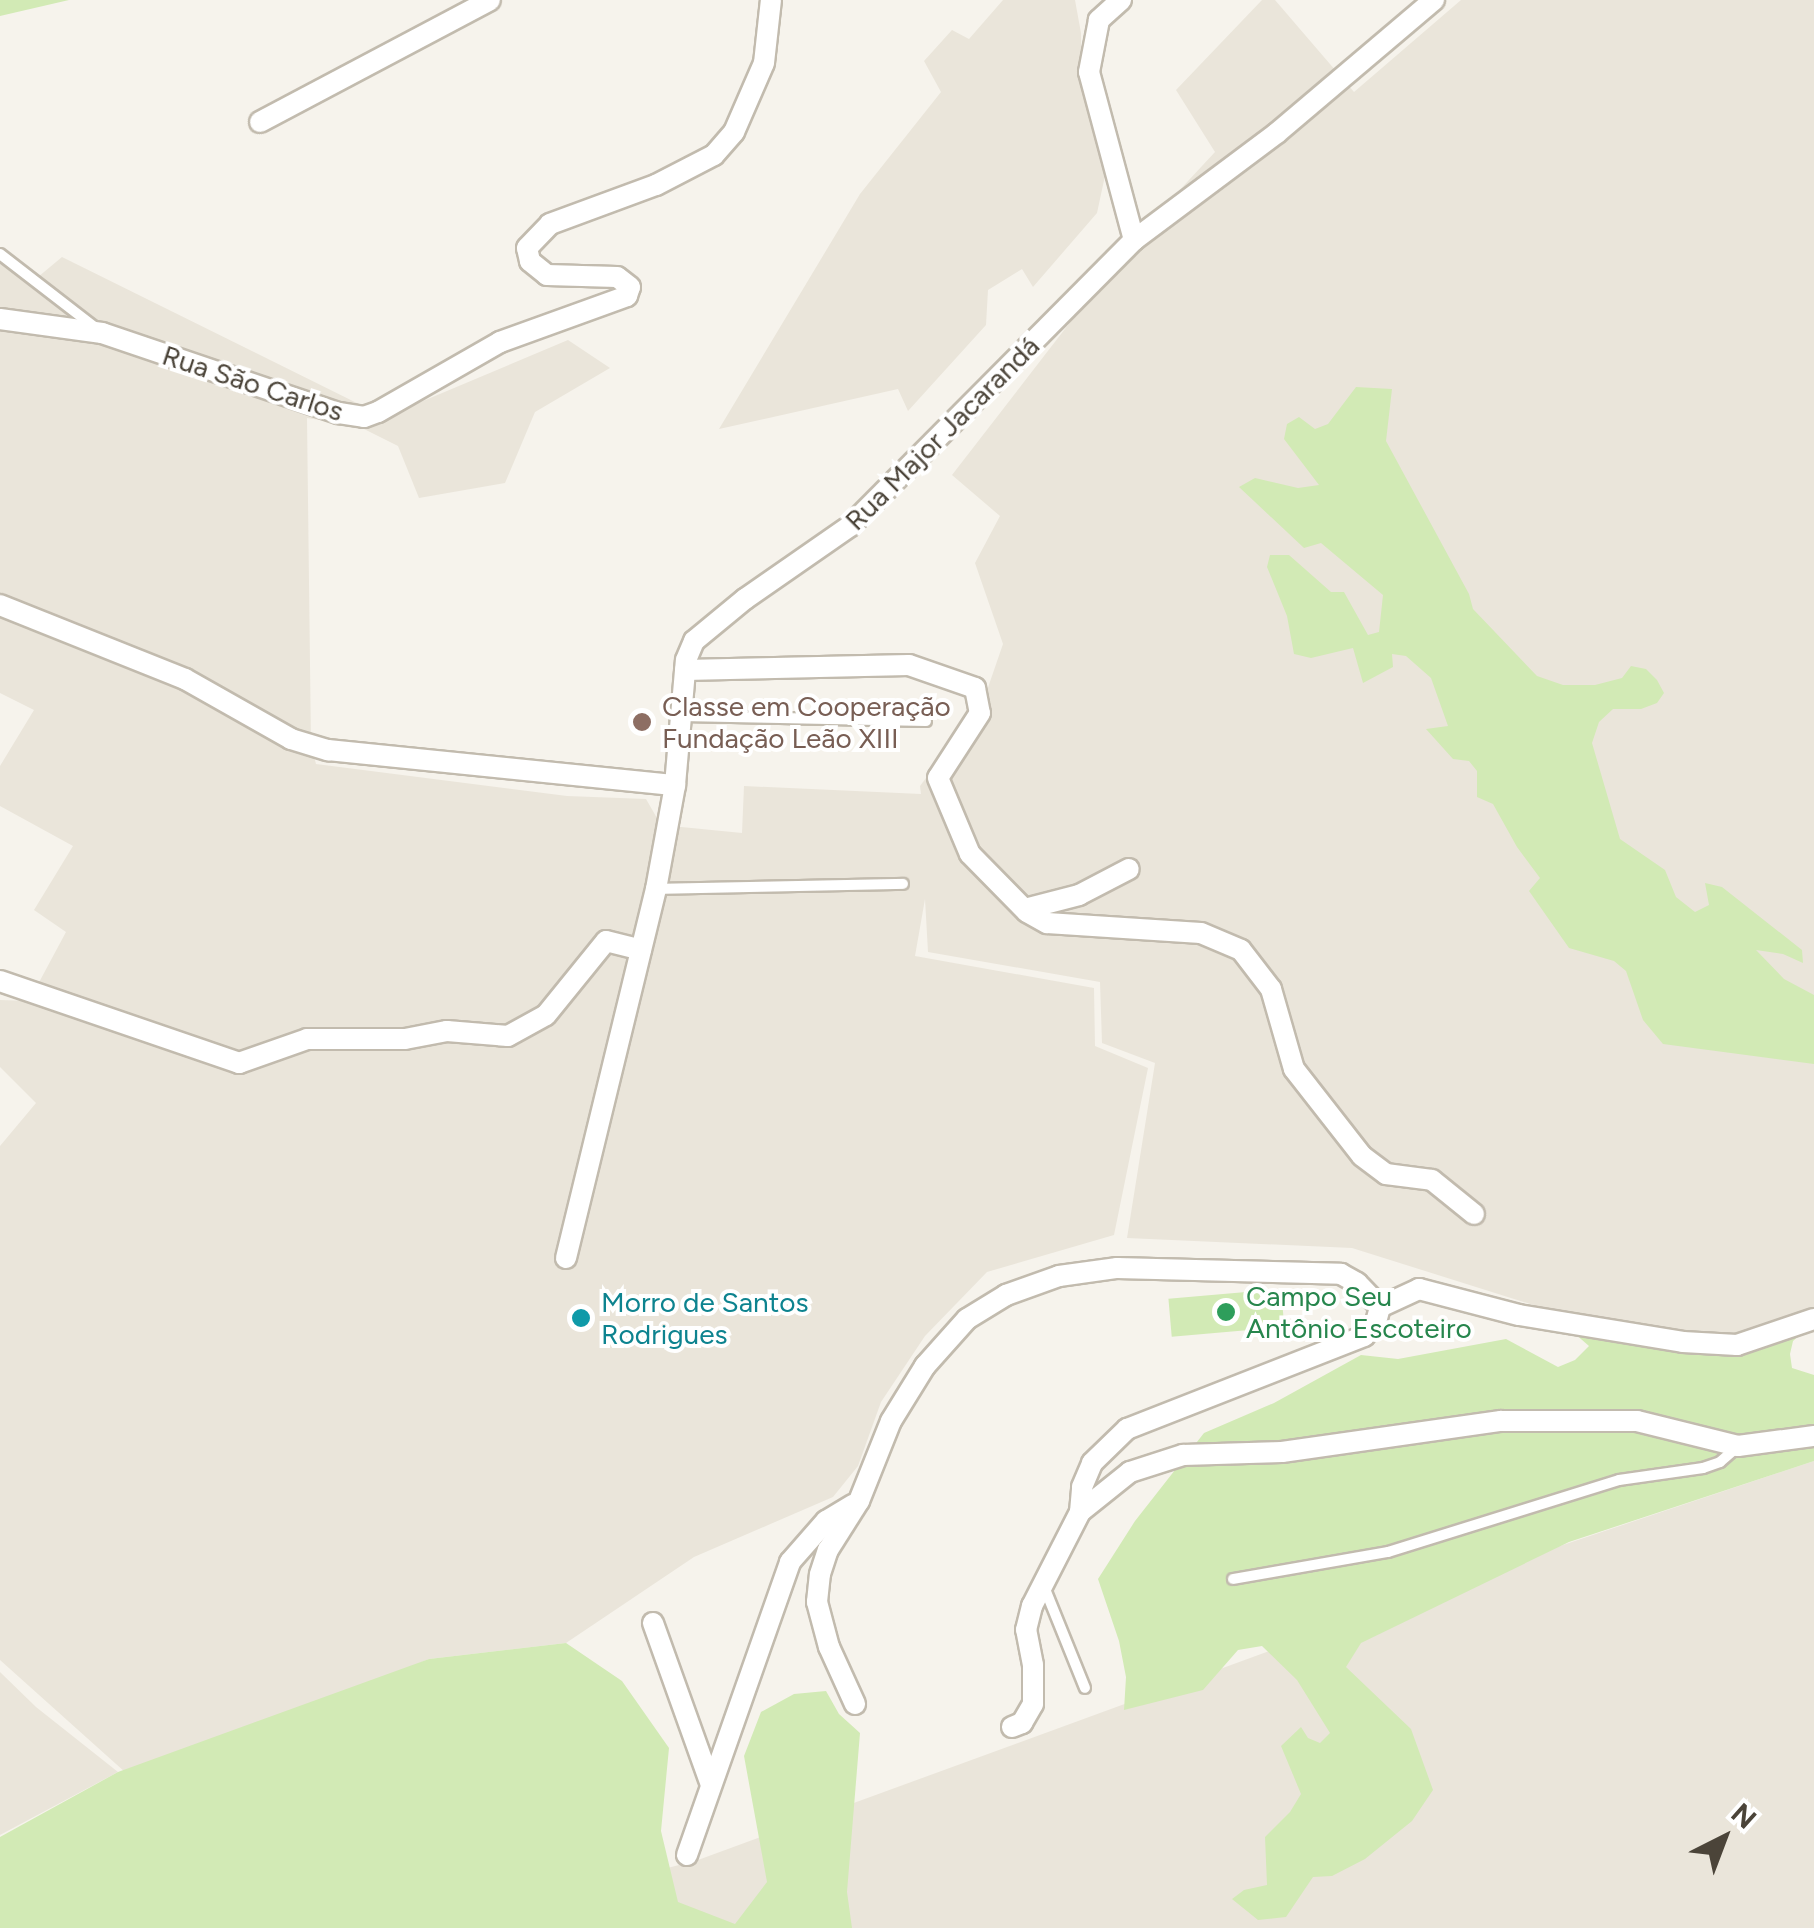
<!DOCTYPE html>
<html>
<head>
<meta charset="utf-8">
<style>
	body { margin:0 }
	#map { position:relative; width:1814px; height:1928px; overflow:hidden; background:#f6f3ec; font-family:Figtree,sans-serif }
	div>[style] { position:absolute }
	.residential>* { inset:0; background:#eae5da }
	.green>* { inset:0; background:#d2eab5; transform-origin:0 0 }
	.roads { filter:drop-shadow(2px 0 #c2bbae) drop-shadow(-2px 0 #c2bbae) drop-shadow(0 2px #c2bbae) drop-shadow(0 -2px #c2bbae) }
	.service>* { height:10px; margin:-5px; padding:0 5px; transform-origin:5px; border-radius:5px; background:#fff }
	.minor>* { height:20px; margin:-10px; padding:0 10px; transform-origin:10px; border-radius:10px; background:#fff }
	.dots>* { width:28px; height:28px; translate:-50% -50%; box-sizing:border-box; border:5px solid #fff; border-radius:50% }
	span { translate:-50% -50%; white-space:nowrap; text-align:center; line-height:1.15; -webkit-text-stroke:8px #fff; paint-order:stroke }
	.street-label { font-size:28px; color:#4b4439 }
	.education-label { font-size:28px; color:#785e54 }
	.left { translate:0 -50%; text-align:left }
	.leisure-label { font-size:28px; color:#27864d }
	.culture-label { font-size:28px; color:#0d838f }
	.north { position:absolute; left:1674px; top:1788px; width:100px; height:100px; -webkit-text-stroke:8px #fff; paint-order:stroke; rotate:42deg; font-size:28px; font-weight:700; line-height:40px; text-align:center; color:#4b4439 }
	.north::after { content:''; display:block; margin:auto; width:35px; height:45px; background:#4b4439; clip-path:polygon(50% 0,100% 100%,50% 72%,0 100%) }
</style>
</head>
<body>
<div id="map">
	<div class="residential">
		<div style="clip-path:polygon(1003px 0,1075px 0,1081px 33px,1081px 82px,1106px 171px,1097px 213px,1033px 287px,1022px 269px,988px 290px,986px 325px,908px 411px,898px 389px,719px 429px,860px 194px,941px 92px,924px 61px,952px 30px,969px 39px)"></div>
		<div style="clip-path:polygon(1262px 0,1275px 0,1354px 92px,1461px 0,1814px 0,1814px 1324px,1785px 1336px,1705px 1338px,1562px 1314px,1352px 1248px,1127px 1238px,1155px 1063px,1102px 1043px,1100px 982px,928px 952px,925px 899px,915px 956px,1094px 988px,1095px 1046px,1148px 1068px,1114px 1235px,987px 1272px,925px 1336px,881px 1402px,858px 1466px,833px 1497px,694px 1557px,566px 1643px,429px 1659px,135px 1781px,0 1660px,0 1146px,36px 1103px,0 1067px,0 1000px,29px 1001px,66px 932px,34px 910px,73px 846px,0 806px,0 766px,34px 710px,0 693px,0 258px,32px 282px,62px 257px,385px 417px,568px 340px,610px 368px,535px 412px,505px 483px,419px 498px,398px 446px,358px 426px,307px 418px,311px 745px,316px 764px,567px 796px,646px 799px,661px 825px,742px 833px,744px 786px,921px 794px,920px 786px,983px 702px,1003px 644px,975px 563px,1000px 516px,952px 475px,1136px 237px,1215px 152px,1176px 90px)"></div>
		<div style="clip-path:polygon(1814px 1461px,1814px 1928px,507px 1928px,618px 1881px,698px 1860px,1521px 1559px)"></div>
		<div style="clip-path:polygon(0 1672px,36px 1707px,118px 1772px,0 1835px)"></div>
	</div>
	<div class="green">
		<div style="clip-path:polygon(0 0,69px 0,0 16px)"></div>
		<div style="clip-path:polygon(1356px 387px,1392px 389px,1386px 441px,1469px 594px,1473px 609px,1537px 676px,1563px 685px,1595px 685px,1622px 678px,1631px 666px,1646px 669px,1657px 680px,1664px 693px,1657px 703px,1641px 709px,1613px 709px,1599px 722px,1592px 743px,1620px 839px,1665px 870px,1676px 897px,1695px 912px,1709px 905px,1705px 883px,1722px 887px,1802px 950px,1803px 963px,1783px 954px,1756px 950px,1784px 979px,1814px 995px,1814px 1064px,1663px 1044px,1643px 1020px,1626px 971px,1614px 961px,1569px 948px,1529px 891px,1540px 878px,1517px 847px,1493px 804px,1477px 797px,1477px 771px,1469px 761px,1453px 759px,1426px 729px,1448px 726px,1431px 678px,1406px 656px,1392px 654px,1393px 667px,1363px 683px,1353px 648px,1311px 658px,1294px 654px,1287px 616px,1267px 567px,1270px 555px,1289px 555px,1331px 592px,1344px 592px,1368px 635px,1379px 632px,1383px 595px,1321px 543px,1304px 548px,1239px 487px,1255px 478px,1298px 488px,1319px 485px,1284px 439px,1287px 424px,1299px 417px,1315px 429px,1328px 424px)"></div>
		<div style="left:1281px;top:1289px;width:38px;height:113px;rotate:85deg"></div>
		<div style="clip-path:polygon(1566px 1326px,1705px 1338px,1809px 1327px,1793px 1341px,1790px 1354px,1792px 1368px,1814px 1375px,1814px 1461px,1569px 1542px,1361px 1643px,1346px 1667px,1411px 1729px,1433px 1790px,1412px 1821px,1365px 1859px,1332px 1876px,1313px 1877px,1286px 1917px,1258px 1920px,1232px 1899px,1244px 1890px,1267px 1885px,1265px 1837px,1290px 1812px,1301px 1794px,1281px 1746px,1301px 1727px,1308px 1738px,1320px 1743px,1330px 1733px,1297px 1680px,1262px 1646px,1238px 1650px,1203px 1690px,1124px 1710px,1126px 1677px,1119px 1641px,1098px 1579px,1135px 1521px,1204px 1433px,1274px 1403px,1361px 1355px,1398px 1359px,1506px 1339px,1558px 1367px,1575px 1360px,1589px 1346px)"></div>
		<div style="clip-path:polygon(566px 1643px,622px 1681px,669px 1748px,661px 1831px,678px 1902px,735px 1924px,767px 1882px,744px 1756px,761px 1712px,794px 1694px,826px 1691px,839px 1714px,860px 1733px,847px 1892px,852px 1928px,0 1928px,0 1837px,118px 1772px,429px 1659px)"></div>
	</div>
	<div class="roads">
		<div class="service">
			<div style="left:0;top:254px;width:118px;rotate:37.7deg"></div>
			<div style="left:682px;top:716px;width:244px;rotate:1.2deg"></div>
			<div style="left:657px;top:889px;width:246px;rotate:-1.2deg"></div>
			<div style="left:1233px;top:1579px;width:157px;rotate:-9.9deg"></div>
			<div style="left:1388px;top:1552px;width:242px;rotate:-17.3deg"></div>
			<div style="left:1619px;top:1480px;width:85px;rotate:-8.1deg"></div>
			<div style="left:1703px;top:1468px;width:18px;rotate:-19deg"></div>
			<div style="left:1720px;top:1462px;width:23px;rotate:-41deg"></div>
			<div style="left:1043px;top:1584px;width:112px;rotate:68deg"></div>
		</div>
		<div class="minor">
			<div style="left:1121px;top:0;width:30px;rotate:138deg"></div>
			<div style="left:1099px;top:20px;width:53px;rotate:100.9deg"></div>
			<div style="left:1089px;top:72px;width:174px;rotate:75deg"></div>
			<div style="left:260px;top:122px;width:260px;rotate:-27.9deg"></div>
			<div style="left:0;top:319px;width:103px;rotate:7.8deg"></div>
			<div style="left:102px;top:333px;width:250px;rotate:18.7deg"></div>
			<div style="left:339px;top:413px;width:25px;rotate:9deg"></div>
			<div style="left:364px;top:417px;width:15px;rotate:-20deg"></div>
			<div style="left:378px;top:412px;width:141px;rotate:-29.8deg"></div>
			<div style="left:500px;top:342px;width:135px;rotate:-19.9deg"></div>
			<div style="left:627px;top:296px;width:9px;rotate:-72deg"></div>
			<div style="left:630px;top:287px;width:16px;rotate:-142deg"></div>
			<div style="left:617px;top:277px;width:70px;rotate:-178.4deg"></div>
			<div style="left:547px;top:275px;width:22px;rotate:-141deg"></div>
			<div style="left:530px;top:261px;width:13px;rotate:-103deg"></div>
			<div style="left:527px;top:248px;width:33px;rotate:-46deg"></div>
			<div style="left:550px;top:224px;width:113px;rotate:-20.2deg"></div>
			<div style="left:656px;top:185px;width:65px;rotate:-27.3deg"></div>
			<div style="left:714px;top:155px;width:30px;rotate:-49deg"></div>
			<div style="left:734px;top:132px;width:75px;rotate:-66.5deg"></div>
			<div style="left:764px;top:63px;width:63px;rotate:-83.7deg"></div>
			<div style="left:0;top:605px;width:199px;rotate:21.8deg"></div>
			<div style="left:185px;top:679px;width:122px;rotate:29.5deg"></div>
			<div style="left:291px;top:739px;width:39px;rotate:17deg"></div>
			<div style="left:328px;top:750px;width:349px;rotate:5.8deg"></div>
			<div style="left:685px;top:670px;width:224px;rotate:-1.3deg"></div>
			<div style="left:909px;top:665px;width:70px;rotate:19.2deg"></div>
			<div style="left:975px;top:688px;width:25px;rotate:79deg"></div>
			<div style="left:980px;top:713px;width:77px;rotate:122.9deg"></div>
			<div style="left:938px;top:778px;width:82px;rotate:67.2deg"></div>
			<div style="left:970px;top:854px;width:81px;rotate:45.5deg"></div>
			<div style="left:1027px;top:912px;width:23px;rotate:29deg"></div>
			<div style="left:1047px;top:923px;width:154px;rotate:3.7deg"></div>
			<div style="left:1201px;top:933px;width:43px;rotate:23deg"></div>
			<div style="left:1241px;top:950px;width:49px;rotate:52.4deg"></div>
			<div style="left:1271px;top:989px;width:83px;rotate:74deg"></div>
			<div style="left:1294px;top:1069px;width:110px;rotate:52deg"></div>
			<div style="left:1362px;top:1156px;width:30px;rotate:37deg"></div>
			<div style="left:1386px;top:1174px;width:46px;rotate:7.4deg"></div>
			<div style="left:1432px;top:1180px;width:54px;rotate:39deg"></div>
			<div style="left:1025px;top:909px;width:56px;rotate:-14.5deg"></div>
			<div style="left:1079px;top:895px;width:56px;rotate:-27.5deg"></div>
			<div style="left:0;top:981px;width:253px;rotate:18.9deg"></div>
			<div style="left:239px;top:1063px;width:72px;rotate:-19.4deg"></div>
			<div style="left:307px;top:1039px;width:98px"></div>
			<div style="left:405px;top:1039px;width:43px;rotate:-10.8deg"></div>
			<div style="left:447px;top:1031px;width:61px;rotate:4.7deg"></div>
			<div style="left:508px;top:1036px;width:43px;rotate:-28.9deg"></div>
			<div style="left:546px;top:1015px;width:95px;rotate:-51deg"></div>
			<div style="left:606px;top:941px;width:36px;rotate:14deg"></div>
			<div style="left:566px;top:1258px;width:380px;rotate:-76.3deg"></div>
			<div style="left:656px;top:889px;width:106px;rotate:-79.6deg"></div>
			<div style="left:675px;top:785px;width:125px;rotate:-85deg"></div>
			<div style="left:686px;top:660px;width:21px;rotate:-67deg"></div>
			<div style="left:694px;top:641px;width:66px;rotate:-39.5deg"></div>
			<div style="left:745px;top:599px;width:128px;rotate:-34.8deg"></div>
			<div style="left:850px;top:526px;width:403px;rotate:-45.2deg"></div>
			<div style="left:1134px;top:240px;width:179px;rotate:-36.8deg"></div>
			<div style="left:1277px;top:133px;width:206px;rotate:-40.3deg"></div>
			<div style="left:1080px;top:1512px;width:64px;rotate:-38.7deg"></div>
			<div style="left:1130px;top:1472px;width:56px;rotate:-17.8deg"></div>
			<div style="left:1183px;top:1455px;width:99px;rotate:-1.7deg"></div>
			<div style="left:1282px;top:1452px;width:221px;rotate:-8.1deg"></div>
			<div style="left:1501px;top:1421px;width:136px"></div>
			<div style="left:1637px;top:1421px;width:104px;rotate:13.9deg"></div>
			<div style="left:1738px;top:1446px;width:77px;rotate:-7.5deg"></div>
			<div style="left:653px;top:1623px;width:172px;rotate:70.3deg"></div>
			<div style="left:855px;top:1704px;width:63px;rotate:-114.5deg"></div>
			<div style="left:829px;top:1647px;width:47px;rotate:-104.9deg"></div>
			<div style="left:817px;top:1602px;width:28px;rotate:-84deg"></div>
			<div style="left:820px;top:1574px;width:25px;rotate:-72deg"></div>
			<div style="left:828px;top:1550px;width:58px;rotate:-57.7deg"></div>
			<div style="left:859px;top:1501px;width:86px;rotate:-68.2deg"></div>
			<div style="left:891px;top:1421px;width:65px;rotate:-58.3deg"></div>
			<div style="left:925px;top:1366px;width:63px;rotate:-48.2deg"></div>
			<div style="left:967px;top:1319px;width:46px;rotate:-31.6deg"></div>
			<div style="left:1006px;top:1295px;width:56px;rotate:-19.7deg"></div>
			<div style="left:1059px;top:1276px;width:59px;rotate:-7.9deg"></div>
			<div style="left:1117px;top:1268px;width:224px;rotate:1.5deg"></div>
			<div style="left:1341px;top:1274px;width:18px;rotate:29deg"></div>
			<div style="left:1357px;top:1283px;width:33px;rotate:46deg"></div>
			<div style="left:1012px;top:1727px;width:11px;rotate:-22deg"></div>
			<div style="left:1022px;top:1723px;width:22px;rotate:-60deg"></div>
			<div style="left:1033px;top:1704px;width:39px;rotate:-90deg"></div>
			<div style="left:1033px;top:1665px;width:36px;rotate:-101deg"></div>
			<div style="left:1026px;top:1630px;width:25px;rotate:-76deg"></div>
			<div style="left:1032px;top:1606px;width:106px;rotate:-62.9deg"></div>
			<div style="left:1080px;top:1512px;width:25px;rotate:-85deg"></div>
			<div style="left:1082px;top:1487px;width:26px;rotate:-67deg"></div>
			<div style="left:1092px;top:1463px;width:49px;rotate:-44.2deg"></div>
			<div style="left:1127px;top:1429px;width:255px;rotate:-21.4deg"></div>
			<div style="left:1364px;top:1336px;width:18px;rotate:-49deg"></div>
			<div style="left:1376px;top:1322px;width:16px;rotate:-75deg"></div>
			<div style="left:1380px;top:1307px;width:43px;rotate:-24.8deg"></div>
			<div style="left:1419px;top:1289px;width:103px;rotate:14.6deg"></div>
			<div style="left:1519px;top:1315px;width:166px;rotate:9.3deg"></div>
			<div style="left:1683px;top:1342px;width:54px;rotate:3.2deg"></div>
			<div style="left:1737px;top:1345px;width:81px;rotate:-18.7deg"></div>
			<div style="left:687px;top:1855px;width:311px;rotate:-70.6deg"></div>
			<div style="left:790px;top:1562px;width:55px;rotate:-48.7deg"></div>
			<div style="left:826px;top:1521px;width:31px;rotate:-31deg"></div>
		</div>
	</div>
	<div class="dots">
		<div style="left:642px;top:722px;background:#8d6e63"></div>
		<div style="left:1226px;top:1312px;background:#2e9e5b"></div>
		<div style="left:581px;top:1318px;background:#0f9aa8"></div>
	</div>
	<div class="street-label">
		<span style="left:253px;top:383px;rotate:18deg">Rua São Carlos</span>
		<span style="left:942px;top:433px;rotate:-45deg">Rua Major Jacarandá</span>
	</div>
	<div class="education-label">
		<span class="left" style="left:662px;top:722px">Classe em Cooperação<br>Fundação Leão XIII</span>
	</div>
	<div class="leisure-label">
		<span class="left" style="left:1246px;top:1312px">Campo Seu<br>Antônio Escoteiro</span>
	</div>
	<div class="culture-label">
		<span class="left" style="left:601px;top:1318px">Morro de Santos<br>Rodrigues</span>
	</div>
	<div class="north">N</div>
</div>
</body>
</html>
